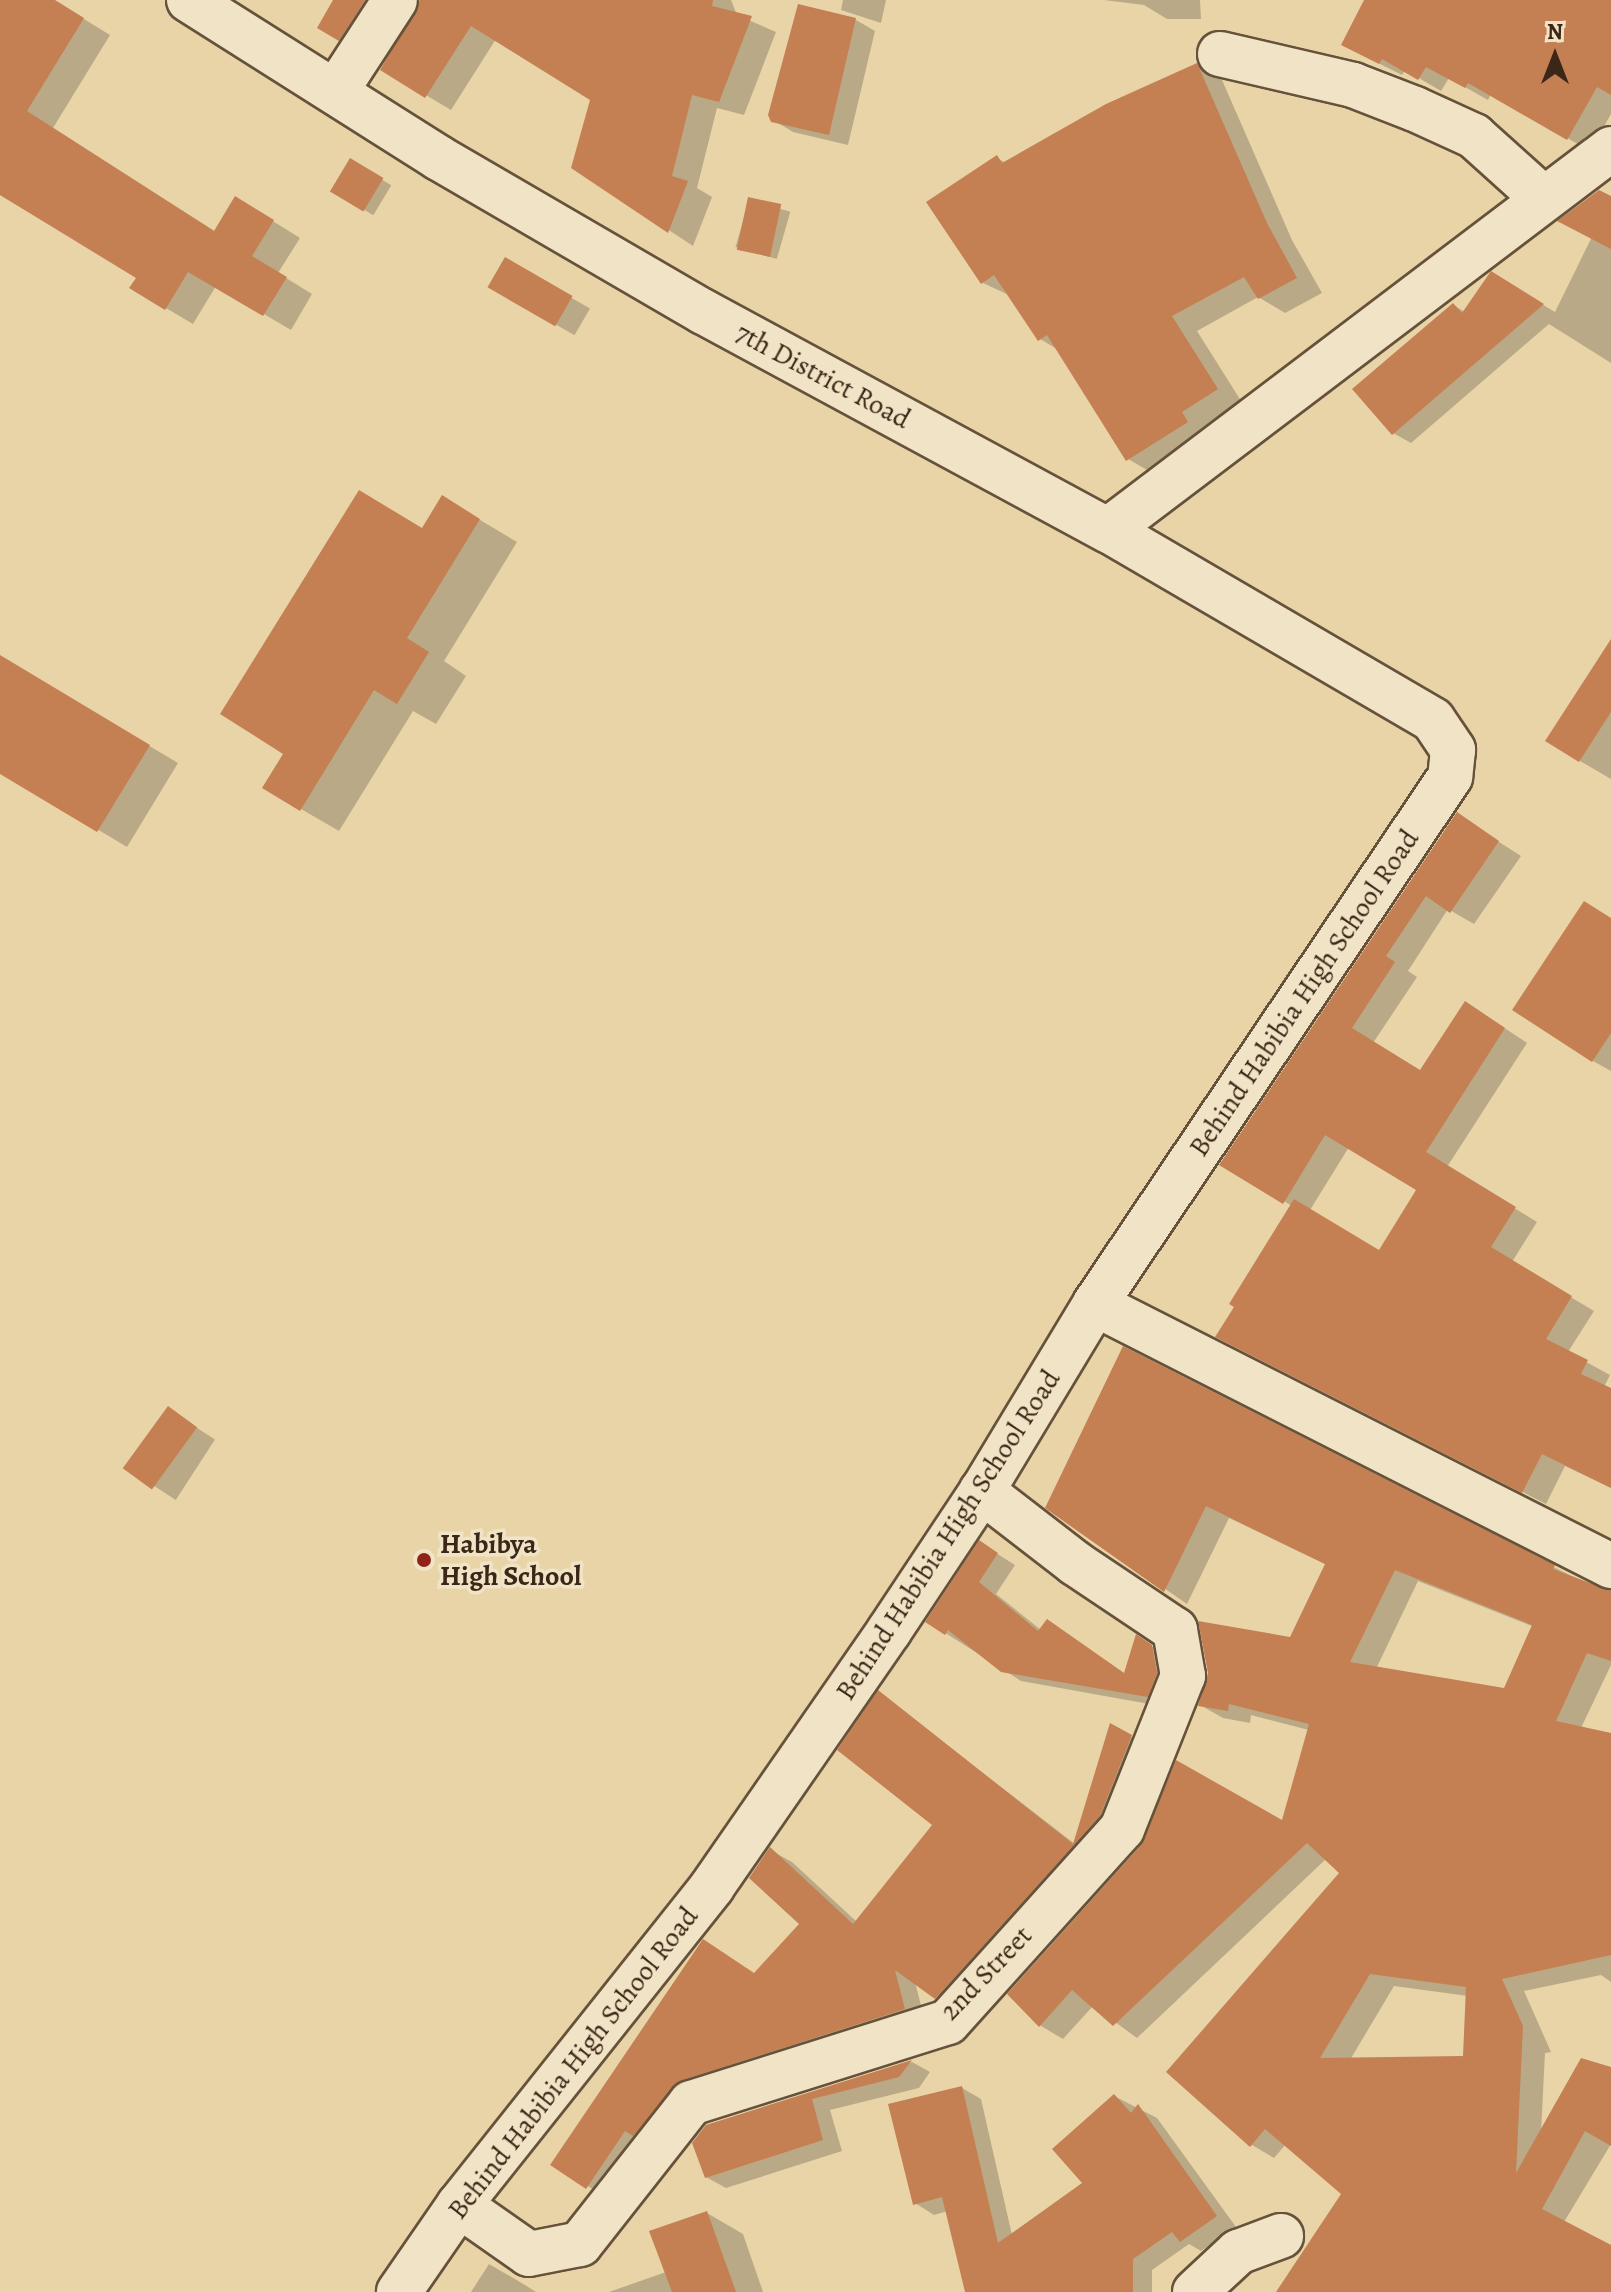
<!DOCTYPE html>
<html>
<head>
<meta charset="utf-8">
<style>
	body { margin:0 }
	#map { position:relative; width:1611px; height:2292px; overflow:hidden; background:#e9d4a8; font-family:Alegreya,serif }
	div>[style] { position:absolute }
	.shadow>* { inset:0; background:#0003; transform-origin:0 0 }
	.building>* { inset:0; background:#c47f53; transform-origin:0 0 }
	.roads { filter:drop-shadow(2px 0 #66523b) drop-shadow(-2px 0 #66523b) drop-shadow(0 2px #66523b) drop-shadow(0 -2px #66523b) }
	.minor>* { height:44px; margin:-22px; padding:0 22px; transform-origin:22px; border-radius:22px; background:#f1e3c6 }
	.dots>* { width:22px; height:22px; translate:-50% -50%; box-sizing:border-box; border:4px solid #f1e3c6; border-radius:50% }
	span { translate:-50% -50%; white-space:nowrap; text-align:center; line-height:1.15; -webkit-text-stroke:7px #f1e3c6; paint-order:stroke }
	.street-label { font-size:28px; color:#3a2717 }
	.poi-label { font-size:28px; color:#3a2717; font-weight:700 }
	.left { translate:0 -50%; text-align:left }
	.north { position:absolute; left:1515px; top:16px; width:80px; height:80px; -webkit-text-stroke:6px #f1e3c6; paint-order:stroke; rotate:0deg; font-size:22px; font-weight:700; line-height:32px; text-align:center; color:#3a2717 }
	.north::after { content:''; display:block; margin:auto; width:28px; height:36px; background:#3a2717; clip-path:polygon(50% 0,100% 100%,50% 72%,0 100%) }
</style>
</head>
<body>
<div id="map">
	<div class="shadow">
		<div style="clip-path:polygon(0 0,53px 0,110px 35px,53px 128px,216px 232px,263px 215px,300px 238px,278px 273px,312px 294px,291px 330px,216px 286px,193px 324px,132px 288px,138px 277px,0 195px)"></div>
		<div style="clip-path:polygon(336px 0,392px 0,359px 50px,320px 28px)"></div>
		<div style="clip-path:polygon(419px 0,731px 0,737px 15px,776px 32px,744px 115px,717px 108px,697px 188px,712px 197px,693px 246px,573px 167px,592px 99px,496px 39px,451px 110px,382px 69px,418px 14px)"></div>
		<div style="clip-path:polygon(843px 0,886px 0,881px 23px,841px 10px)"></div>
		<div style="clip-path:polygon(1104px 0,1200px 0,1201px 19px,1167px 19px,1144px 5px)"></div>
		<div style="clip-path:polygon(1366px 0,1611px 0,1611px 114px,1590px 151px,1491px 94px,1488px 100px,1449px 78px,1441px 91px,1405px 70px,1402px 75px,1366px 57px)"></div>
		<div style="clip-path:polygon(800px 7px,856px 20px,875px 31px,848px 145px,793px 132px,773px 120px)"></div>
		<div style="clip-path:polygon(1197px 65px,1222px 80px,1292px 240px,1322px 293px,1285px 313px,1258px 297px,1197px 331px,1243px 404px,1207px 427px,1213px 437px,1154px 474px,1128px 459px,1060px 351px,1040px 339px,1011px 296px,983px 283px,997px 158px,1006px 163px)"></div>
		<div style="left:351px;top:161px;width:47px;height:35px;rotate:31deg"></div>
		<div style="clip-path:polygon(1611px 198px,1611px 363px,1549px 324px,1411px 443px,1393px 433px,1453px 305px,1465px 312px,1491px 274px,1555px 312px)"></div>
		<div style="left:749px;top:200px;width:43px;height:49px;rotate:16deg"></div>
		<div style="left:506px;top:260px;width:97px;height:31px;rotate:30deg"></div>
		<div style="clip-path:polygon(443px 498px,517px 542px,444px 661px,466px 676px,436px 724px,413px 711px,339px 831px,301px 809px,423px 530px)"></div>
		<div style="clip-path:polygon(1611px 644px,1611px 779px,1580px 761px)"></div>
		<div style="clip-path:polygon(0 657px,178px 763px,127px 847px,0 771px)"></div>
		<div style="clip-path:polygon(evenodd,1457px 815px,1521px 856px,1474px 924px,1448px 909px,1408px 971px,1417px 977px,1373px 1043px,1421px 1072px,1488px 1017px,1527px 1043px,1447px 1167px,1537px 1222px,1512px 1262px,1594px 1311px,1568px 1352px,1610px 1375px,1604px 1387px,1611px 1391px,1611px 1488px,1565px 1466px,1546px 1504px,1241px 1349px,1292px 1206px,1222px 1164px,1457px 815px,1349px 1147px,1419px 1190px,1380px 1253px,1310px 1210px,1349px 1147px)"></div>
		<div style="clip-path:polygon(1611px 919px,1611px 1071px,1593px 1061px)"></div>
		<div style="clip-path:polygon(evenodd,1124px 1349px,1599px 1590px,1611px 1590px,1611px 1665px,1581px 1728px,1611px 1735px,1611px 1982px,1601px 1975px,1524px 1991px,1551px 2052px,1545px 2053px,1541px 2133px,1611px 2069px,1611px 2144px,1564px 2222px,1611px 2245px,1611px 2292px,1278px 2292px,1344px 2193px,1286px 2144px,1274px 2158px,1252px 2145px,1169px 2072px,1341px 1873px,1326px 1859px,1137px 2038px,1093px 2006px,1063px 2039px,1041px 2026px,1009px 1994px,1283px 1823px,1309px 1730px,1251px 1715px,1250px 1723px,1223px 1718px,1200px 1705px,1291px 1639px,1327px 1565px,1229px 1518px,1187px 1604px,1047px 1507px,1124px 1349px,1418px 1581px,1534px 1627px,1505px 1690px,1376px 1669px,1418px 1581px,1124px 1349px,1394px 1986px,1468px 1996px,1465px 2058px,1350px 2060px,1394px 1986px)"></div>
		<div style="left:168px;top:1409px;width:56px;height:72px;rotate:33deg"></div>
		<div style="clip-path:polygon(980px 1543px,1015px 1565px,996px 1594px,1041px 1630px,1048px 1621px,1125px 1674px,1137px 1637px,1170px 1658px,1166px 1707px,1021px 1681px,928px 1622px)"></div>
		<div style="clip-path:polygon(879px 1693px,1075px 1844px,1111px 1726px,1153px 1749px,1122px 1828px,958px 2009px,915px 1982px,925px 2021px,704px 2091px,608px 2199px,553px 2164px,756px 1974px,802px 1923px,770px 1850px,792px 1862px,857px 1922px,935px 1825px)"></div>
		<div style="clip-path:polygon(912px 2062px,930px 2072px,919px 2088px,830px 2110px,842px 2151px,726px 2188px,706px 2177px,707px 2126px)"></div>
		<div style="clip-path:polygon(962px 2088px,981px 2099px,1012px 2235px,1085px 2184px,1114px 2096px,1157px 2118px,1236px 2227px,1201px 2251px,1189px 2244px,1152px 2270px,1152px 2292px,967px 2292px,948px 2211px,934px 2215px,915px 2203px)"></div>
		<div style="clip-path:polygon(707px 2213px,743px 2234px,763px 2292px,609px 2292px,666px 2272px)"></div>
		<div style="clip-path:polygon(489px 2264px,525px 2285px,536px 2292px,471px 2292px)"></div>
	</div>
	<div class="building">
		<div style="clip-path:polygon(0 0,55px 0,84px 18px,27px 111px,214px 231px,235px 196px,274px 220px,252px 256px,287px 277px,263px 316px,188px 272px,165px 310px,129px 288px,136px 278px,0 195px)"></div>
		<div style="clip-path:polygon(333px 0,365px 0,339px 41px,317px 28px)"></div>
		<div style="clip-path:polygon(420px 0,713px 0,712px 6px,752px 16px,719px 102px,692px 95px,672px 176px,688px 181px,668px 233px,571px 168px,590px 100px,471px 26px,425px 98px,380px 70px)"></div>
		<div style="clip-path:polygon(1364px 0,1611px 0,1611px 95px,1597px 87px,1567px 140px,1468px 83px,1465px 88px,1426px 67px,1418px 80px,1382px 59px,1379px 64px,1341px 45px)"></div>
		<div style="clip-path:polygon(798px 4px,856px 18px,829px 135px,771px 122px,768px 115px)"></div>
		<div style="clip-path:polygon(1197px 63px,1267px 223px,1297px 278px,1258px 299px,1244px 277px,1172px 316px,1218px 389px,1182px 412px,1188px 422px,1126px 461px,1047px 335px,1038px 341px,994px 275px,981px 284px,926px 202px,997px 155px,1002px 163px,1106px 104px)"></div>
		<div style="left:350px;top:158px;width:39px;height:39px;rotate:31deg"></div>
		<div style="clip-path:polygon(1599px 190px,1611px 196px,1611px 249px,1557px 221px)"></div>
		<div style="left:748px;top:197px;width:34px;height:54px;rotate:12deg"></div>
		<div style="left:505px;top:257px;width:78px;height:35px;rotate:30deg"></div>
		<div style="clip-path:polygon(1491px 271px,1544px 304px,1392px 435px,1352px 389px,1453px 303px,1462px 313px)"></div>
		<div style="clip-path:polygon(359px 490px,422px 528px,442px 495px,480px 519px,407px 638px,429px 652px,397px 704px,374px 690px,300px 811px,262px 788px,283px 754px,220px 714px)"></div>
		<div style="clip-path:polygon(1611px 639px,1611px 712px,1579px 762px,1545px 741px)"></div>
		<div style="clip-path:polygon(0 655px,150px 745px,97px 832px,0 774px)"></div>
		<div style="clip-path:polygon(1457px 812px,1499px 841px,1450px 913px,1426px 896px,1386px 956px,1395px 962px,1352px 1028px,1420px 1070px,1465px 1001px,1505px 1028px,1426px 1152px,1516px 1207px,1491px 1247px,1572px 1296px,1546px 1339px,1588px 1360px,1581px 1374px,1611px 1388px,1611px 1488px,1542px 1454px,1522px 1493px,1215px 1337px,1234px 1307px,1229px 1304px,1294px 1199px,1379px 1250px,1416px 1190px,1325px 1135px,1283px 1204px,1219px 1165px)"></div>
		<div style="clip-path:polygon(1584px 901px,1611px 918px,1611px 1033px,1592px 1062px,1512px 1010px)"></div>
		<div style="clip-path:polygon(evenodd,1123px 1346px,1555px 1565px,1553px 1569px,1611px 1591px,1611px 1661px,1587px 1653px,1556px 1721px,1611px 1733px,1611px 1955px,1502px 1979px,1523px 2026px,1516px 2173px,1581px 2058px,1611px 2067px,1611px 2146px,1585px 2131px,1542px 2209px,1611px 2245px,1611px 2292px,1276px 2292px,1341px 2194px,1265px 2129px,1250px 2147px,1166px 2072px,1339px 1873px,1307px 1843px,1113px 2026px,1072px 1990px,1039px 2027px,1007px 1994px,1141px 1845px,1176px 1760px,1282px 1820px,1309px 1724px,1229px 1704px,1228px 1711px,1198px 1706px,1208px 1673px,1198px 1621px,1290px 1637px,1325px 1564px,1206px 1506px,1164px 1592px,1045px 1508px,1123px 1346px,1395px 1570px,1532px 1625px,1504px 1688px,1350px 1662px,1395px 1570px,1123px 1346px,1370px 1974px,1466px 1987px,1463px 2056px,1320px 2058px,1370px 1974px)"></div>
		<div style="left:168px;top:1406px;width:36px;height:77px;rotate:36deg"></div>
		<div style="clip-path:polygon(979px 1540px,998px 1553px,979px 1582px,1038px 1631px,1047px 1619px,1124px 1673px,1136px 1634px,1152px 1645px,1157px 1673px,1148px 1697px,1001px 1672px,948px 1630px,945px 1635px,925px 1622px)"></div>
		<div style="clip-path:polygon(878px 1690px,1073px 1844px,1110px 1723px,1132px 1735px,1100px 1816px,935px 1999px,895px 1970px,905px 2009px,683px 2080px,633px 2136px,625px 2131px,586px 2189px,550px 2165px,703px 1939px,754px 1973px,799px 1924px,749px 1878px,770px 1847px,853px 1924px,932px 1825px,837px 1750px)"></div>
		<div style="clip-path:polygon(912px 2060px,899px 2077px,812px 2099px,823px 2140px,705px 2178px,692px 2143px,706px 2125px)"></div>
		<div style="clip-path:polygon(962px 2086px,998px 2243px,1082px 2183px,1052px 2149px,1114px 2094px,1131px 2113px,1138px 2104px,1217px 2216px,1180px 2242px,1172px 2232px,1133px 2259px,1133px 2292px,965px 2292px,942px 2197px,913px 2205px,888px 2104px)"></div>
		<div style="clip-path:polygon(707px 2211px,736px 2292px,672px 2292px,649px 2231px)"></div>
	</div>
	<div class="roads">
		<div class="minor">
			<div style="left:189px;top:0;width:296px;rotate:32.3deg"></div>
			<div style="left:439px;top:158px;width:306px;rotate:30.2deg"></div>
			<div style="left:704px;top:312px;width:459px;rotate:28.4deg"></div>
			<div style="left:1108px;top:530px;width:376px;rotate:30.3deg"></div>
			<div style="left:1433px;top:720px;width:36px;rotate:56deg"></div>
			<div style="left:1453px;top:750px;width:27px;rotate:96deg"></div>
			<div style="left:1450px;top:777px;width:635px;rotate:123.97deg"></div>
			<div style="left:1095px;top:1304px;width:218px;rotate:121.1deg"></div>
			<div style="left:982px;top:1491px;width:168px;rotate:123.6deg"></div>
			<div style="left:889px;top:1631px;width:311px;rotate:124.7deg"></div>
			<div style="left:712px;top:1887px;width:406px;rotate:128.5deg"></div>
			<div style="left:459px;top:2205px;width:106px;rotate:124.6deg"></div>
			<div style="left:1220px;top:54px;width:137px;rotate:13.1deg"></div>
			<div style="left:1353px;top:85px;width:66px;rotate:21.2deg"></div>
			<div style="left:1415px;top:109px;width:65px;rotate:24.6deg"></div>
			<div style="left:1474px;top:136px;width:94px;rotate:42deg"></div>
			<div style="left:336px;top:91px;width:108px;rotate:-57deg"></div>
			<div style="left:1108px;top:530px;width:631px;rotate:-37.14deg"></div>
			<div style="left:1095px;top:1304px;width:579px;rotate:26.92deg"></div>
			<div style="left:459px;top:2205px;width:85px;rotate:35deg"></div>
			<div style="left:529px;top:2254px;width:52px;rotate:-11.1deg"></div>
			<div style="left:580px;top:2244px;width:179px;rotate:-51.8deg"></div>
			<div style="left:691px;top:2103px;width:269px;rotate:-17.5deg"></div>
			<div style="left:948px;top:2022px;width:260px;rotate:-48deg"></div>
			<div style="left:1122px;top:1829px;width:165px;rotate:-68.3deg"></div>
			<div style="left:1183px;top:1676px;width:47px;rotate:-99.9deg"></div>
			<div style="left:1175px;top:1630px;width:120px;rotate:-146.2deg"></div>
			<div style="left:1075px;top:1563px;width:118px;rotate:-142.3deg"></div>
			<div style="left:1195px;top:2292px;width:59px;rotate:-42.9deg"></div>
			<div style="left:1238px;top:2252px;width:46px;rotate:-20.4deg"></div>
		</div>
	</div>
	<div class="dots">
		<div style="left:424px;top:1560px;background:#8f2418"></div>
	</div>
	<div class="street-label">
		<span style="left:823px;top:376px;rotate:28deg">7th District Road</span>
		<span style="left:1304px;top:993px;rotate:-56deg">Behind Habibia High School Road</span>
		<span style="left:948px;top:1535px;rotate:-57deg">Behind Habibia High School Road</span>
		<span style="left:986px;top:1973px;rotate:-46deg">2nd Street</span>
		<span style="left:573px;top:2063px;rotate:-52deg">Behind Habibia High School Road</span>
	</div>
	<div class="poi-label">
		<span class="left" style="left:440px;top:1560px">Habibya<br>High School</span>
	</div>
	<div class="north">N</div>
</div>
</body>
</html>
